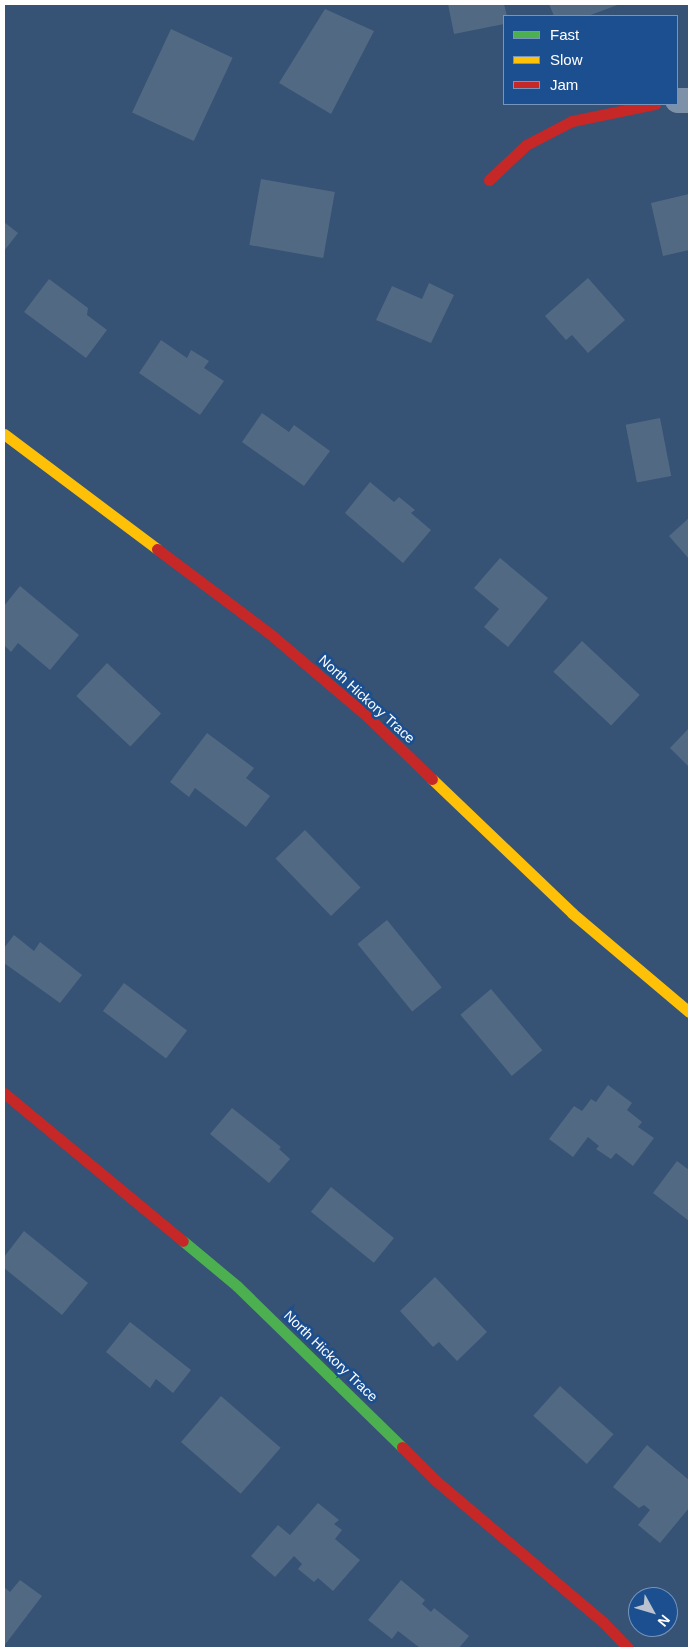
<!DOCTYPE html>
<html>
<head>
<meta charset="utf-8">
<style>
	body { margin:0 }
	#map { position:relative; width:693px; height:1652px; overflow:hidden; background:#365274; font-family:Helvetica,sans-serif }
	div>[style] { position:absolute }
	.building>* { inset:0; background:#526984; transform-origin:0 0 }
	.street>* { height:25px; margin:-12.5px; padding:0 12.5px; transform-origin:12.5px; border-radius:12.5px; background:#7d92a8 }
	.fast>* { height:11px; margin:-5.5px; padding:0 5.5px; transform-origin:5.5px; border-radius:5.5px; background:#4caf50 }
	.slow>* { height:11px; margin:-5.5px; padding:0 5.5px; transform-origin:5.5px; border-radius:5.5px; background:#ffc107 }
	.jam>* { height:11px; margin:-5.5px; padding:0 5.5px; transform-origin:5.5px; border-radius:5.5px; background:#c62828 }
	span { translate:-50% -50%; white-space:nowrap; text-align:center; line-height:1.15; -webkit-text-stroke:5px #1b4f8f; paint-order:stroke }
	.street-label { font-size:14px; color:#fff }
	.frame { position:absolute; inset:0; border:5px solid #fff; pointer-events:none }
	.legend { position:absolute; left:503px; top:15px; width:175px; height:90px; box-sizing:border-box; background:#1b4f8f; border:1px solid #7695bc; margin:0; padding:6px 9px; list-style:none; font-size:15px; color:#fff }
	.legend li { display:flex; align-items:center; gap:10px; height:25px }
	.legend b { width:25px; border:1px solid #7695bc }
	.north { position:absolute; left:628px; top:1587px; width:50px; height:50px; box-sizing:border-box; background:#1b4f8f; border:1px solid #7695bc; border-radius:50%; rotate:129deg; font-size:14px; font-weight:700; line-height:20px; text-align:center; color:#fff }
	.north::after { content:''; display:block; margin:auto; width:18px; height:22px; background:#b9c2ce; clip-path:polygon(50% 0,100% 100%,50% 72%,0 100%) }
</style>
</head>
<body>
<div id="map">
	<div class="building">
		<div style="clip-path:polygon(448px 4px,504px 4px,507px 16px,504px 24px,454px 34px)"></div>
		<div style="clip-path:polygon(549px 4px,620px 4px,588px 16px,554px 16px)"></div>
		<div style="clip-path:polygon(325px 9px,374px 31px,331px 114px,279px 83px)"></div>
		<div style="left:171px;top:29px;width:68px;height:92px;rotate:25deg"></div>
		<div style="left:261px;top:179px;width:75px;height:67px;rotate:10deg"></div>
		<div style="clip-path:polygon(689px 194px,689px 250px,663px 256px,651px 203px)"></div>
		<div style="clip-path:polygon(4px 222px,18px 233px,4px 251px)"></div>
		<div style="clip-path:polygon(588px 278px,625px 320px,588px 353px,572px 335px,566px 340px,545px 316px)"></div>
		<div style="clip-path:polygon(49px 279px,88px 308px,87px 315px,107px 330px,86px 358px,24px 312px)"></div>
		<div style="clip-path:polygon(429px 283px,454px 295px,431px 343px,376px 320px,392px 286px,422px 299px)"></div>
		<div style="clip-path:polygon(161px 340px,187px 358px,191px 350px,209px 361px,204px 368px,224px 381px,200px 415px,139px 373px)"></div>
		<div style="clip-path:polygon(262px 413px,289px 432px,294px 425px,330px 451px,304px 486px,242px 442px)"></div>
		<div style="left:660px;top:418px;width:59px;height:35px;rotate:79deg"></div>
		<div style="clip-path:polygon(370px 482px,394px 502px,399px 497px,415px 510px,411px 513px,431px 530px,403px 563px,345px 513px)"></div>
		<div style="clip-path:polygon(689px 518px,689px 559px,669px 536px)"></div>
		<div style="clip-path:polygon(500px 558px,548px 598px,508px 647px,484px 627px,499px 609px,474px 588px)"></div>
		<div style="clip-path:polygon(20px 586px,79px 635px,50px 670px,18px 643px,11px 652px,4px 645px,4px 606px)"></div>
		<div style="left:582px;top:641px;width:79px;height:42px;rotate:43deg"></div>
		<div style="left:107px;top:663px;width:74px;height:45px;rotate:43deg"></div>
		<div style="clip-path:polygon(689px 728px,689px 767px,670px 748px)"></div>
		<div style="clip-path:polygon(207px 733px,254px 768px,246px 778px,270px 796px,246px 827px,195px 788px,189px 797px,170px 782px)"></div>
		<div style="left:305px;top:830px;width:80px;height:41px;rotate:46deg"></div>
		<div style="left:387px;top:920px;width:87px;height:38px;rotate:51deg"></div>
		<div style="clip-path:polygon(14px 935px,34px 951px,40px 942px,82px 975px,60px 1003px,4px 963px,4px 948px)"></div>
		<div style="left:124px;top:983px;width:79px;height:35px;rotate:37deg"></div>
		<div style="left:491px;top:989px;width:80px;height:40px;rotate:50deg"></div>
		<div style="clip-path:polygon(608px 1085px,632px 1103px,627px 1110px,642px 1122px,638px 1127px,654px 1138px,633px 1166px,616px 1153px,611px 1159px,596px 1149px,599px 1146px,588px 1137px,573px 1157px,549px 1139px,574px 1106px,582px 1111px,591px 1099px,596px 1102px)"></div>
		<div style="clip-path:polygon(232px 1108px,281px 1147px,279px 1149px,290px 1159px,269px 1183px,210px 1134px)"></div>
		<div style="clip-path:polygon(677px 1161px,689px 1170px,689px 1221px,653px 1193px)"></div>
		<div style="left:331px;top:1187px;width:81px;height:32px;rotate:39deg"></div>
		<div style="clip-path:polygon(24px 1231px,88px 1283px,62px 1315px,4px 1268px,4px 1257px)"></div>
		<div style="clip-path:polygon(435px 1277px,487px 1332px,457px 1361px,439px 1342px,433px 1347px,400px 1311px)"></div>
		<div style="clip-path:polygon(130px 1322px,191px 1370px,173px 1393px,156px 1379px,150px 1388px,106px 1352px)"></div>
		<div style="left:560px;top:1386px;width:72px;height:40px;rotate:42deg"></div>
		<div style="left:221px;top:1396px;width:79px;height:61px;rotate:41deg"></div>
		<div style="clip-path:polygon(647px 1445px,689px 1480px,689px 1508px,660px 1543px,638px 1525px,650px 1510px,644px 1505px,639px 1508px,613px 1487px)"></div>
		<div style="clip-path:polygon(318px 1503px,339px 1520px,334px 1524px,342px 1530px,335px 1539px,360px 1560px,333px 1591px,318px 1578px,314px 1582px,298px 1569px,302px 1564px,294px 1556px,275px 1577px,251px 1556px,278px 1525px,290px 1535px)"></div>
		<div style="clip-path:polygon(20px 1580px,42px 1596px,4px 1646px,4px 1587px,10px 1592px)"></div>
		<div style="clip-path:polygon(401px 1580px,425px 1600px,422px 1604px,431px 1612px,434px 1608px,469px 1636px,459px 1648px,420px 1648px,398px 1631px,392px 1639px,368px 1620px)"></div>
	</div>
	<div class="street">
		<div style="left:677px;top:100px;width:12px"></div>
	</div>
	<div class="fast">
		<div style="left:183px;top:1241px;width:70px;rotate:39.8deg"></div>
		<div style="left:237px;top:1286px;width:231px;rotate:44.3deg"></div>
	</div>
	<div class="slow">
		<div style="left:4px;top:434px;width:191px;rotate:36.9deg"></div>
		<div style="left:432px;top:779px;width:194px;rotate:43.7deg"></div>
		<div style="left:572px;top:913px;width:153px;rotate:40.2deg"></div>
	</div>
	<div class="jam">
		<div style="left:489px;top:180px;width:51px;rotate:-43.4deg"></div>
		<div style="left:526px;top:145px;width:52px;rotate:-27.6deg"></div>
		<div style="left:572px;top:121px;width:85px;rotate:-11.6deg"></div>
		<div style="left:157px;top:549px;width:140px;rotate:36.9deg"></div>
		<div style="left:269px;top:633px;width:130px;rotate:40.3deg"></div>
		<div style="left:368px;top:717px;width:89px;rotate:44.1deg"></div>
		<div style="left:4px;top:1093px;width:232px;rotate:39.6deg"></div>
		<div style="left:402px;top:1447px;width:47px;rotate:45deg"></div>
		<div style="left:435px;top:1480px;width:220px;rotate:40.2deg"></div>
		<div style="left:603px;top:1622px;width:36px;rotate:46deg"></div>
	</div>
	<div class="street-label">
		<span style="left:367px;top:699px;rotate:42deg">North Hickory Trace</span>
		<span style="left:331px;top:1356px;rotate:44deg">North Hickory Trace</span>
	</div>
	<div class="frame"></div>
	<ul class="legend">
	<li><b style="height:6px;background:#4caf50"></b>Fast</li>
	<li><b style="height:6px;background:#ffc107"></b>Slow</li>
	<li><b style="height:6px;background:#c62828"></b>Jam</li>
	</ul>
	<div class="north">N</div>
</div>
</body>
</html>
